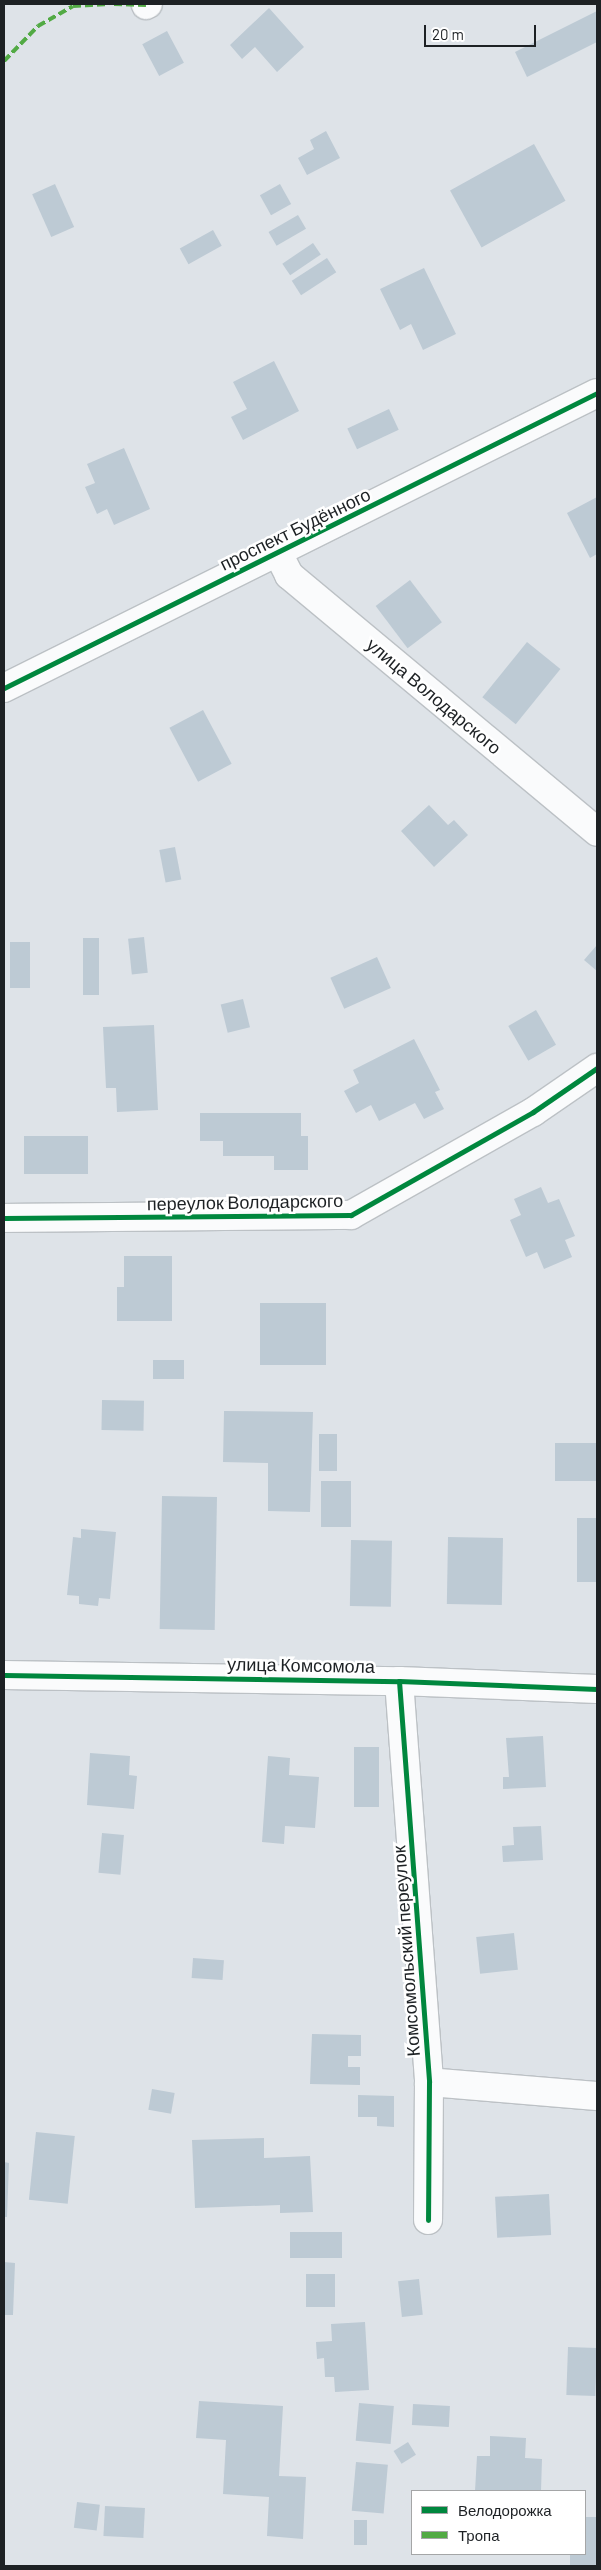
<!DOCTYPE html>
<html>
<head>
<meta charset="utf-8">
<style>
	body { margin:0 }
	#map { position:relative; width:601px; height:2570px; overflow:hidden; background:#dee3e8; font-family:Barlow,sans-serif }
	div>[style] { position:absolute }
	.building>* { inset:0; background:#bdcad4; transform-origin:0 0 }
	.roads { filter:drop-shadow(1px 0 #bcc1c5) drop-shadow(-1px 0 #bcc1c5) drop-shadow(0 1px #bcc1c5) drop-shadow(0 -1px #bcc1c5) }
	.minor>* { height:28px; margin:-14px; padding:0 14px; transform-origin:14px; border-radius:14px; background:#fafbfc }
	.tertiary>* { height:28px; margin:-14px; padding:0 14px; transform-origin:14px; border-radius:14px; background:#fafbfc }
	.quiet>* { height:4px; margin-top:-2px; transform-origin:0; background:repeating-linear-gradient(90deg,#52aa44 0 8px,transparent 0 12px) }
	.cycleway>* { height:5px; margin:-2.5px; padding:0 2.5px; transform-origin:2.5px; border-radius:2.5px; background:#00873e }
	span { translate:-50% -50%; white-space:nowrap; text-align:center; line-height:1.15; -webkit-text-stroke:5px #fff; paint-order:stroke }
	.street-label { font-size:18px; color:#1d2124 }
	.frame { position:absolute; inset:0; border:5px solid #1d2124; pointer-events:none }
	.legend { position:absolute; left:411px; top:2490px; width:175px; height:65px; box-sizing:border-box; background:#fff; border:1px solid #a5a6a7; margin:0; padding:6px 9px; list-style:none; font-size:15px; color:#1d2124 }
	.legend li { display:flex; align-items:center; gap:10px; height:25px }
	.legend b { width:25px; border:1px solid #a5a6a7 }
	.scale { position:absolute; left:424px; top:25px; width:112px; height:22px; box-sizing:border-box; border:2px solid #1d2124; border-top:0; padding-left:6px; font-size:15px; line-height:18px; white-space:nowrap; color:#1d2124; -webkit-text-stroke:4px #fff; paint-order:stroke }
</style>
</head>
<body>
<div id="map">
	<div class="building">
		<div style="clip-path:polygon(269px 8px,304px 47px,277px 72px,255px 47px,242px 59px,230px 45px)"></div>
		<div style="clip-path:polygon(597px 11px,597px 42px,527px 77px,515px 52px)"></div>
		<div style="left:167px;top:31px;width:36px;height:28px;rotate:62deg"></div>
		<div style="clip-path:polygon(326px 131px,340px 158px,307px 175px,298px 158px,314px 149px,310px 140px)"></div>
		<div style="left:534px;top:144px;width:65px;height:96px;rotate:61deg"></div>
		<div style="left:55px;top:184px;width:47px;height:25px;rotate:66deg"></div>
		<div style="left:280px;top:184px;width:23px;height:23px;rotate:61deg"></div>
		<div style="left:298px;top:215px;width:16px;height:34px;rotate:60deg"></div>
		<div style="left:213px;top:230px;width:18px;height:38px;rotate:61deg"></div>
		<div style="left:313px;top:243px;width:14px;height:37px;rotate:56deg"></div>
		<div style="left:327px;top:258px;width:17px;height:42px;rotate:57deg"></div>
		<div style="clip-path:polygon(424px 268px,456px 334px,423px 350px,411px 324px,400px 330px,380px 289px)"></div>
		<div style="clip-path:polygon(274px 361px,299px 411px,243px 440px,231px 417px,247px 409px,233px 382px)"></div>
		<div style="left:389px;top:409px;width:23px;height:46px;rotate:65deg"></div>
		<div style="clip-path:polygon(124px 448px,150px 509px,114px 525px,107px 509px,97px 514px,85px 487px,95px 483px,87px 464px)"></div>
		<div style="clip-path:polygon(597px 497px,597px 554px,590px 558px,567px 513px)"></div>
		<div style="left:410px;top:580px;width:53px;height:43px;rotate:53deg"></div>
		<div style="left:527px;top:642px;width:43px;height:71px;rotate:39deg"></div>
		<div style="left:203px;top:710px;width:61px;height:38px;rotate:62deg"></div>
		<div style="clip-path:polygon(429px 805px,448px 825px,454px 820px,468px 835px,434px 867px,401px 831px)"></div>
		<div style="left:175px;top:847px;width:33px;height:16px;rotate:79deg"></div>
		<div style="left:144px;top:937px;width:36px;height:16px;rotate:84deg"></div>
		<div style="left:83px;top:938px;width:16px;height:57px"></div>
		<div style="left:10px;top:942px;width:20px;height:46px"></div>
		<div style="clip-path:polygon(597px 945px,597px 971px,584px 960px)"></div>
		<div style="left:377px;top:957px;width:34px;height:51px;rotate:66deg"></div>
		<div style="left:243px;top:999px;width:29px;height:23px;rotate:76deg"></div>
		<div style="left:536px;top:1010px;width:40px;height:32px;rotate:60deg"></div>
		<div style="clip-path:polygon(154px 1025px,158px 1110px,117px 1112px,116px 1088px,106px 1088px,103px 1027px)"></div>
		<div style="clip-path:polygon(414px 1039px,440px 1090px,435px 1092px,444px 1109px,424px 1119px,415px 1103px,379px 1121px,371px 1105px,356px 1113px,344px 1091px,359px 1083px,353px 1070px)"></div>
		<div style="clip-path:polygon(200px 1113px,301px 1113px,301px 1136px,308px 1136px,308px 1170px,274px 1170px,274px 1156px,223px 1156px,223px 1141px,200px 1141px)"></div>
		<div style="left:88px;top:1136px;width:38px;height:64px;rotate:90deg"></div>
		<div style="clip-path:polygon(541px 1187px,548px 1203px,559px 1199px,575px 1236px,565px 1240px,572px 1257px,544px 1269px,537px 1252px,526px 1257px,510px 1220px,521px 1215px,514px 1199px)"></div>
		<div style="clip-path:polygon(124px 1256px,172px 1256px,172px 1321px,117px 1321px,117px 1287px,124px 1287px)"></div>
		<div style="left:326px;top:1303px;width:62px;height:66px;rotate:90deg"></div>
		<div style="left:153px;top:1360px;width:31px;height:19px"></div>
		<div style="left:102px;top:1400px;width:42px;height:30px;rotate:1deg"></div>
		<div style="clip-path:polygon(224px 1411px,313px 1412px,310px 1512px,268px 1511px,268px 1463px,223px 1462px)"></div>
		<div style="left:319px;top:1434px;width:18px;height:37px"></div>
		<div style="left:555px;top:1443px;width:42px;height:38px"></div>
		<div style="left:321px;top:1481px;width:30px;height:46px"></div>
		<div style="left:162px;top:1496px;width:55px;height:133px;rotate:1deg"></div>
		<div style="left:577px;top:1518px;width:20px;height:64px"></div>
		<div style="clip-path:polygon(81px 1529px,116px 1532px,110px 1599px,99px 1598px,98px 1606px,79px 1604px,79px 1596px,67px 1595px,73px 1537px,81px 1538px)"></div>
		<div style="left:448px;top:1537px;width:55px;height:67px;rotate:1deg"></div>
		<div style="left:351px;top:1540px;width:41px;height:66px;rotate:1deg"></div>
		<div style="clip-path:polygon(543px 1736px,546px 1787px,503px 1789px,503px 1777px,509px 1777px,506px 1738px)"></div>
		<div style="left:354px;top:1747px;width:25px;height:60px"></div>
		<div style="clip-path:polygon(90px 1753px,130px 1756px,129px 1775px,137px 1776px,134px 1809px,87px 1805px)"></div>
		<div style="clip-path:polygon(268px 1756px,290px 1758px,289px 1775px,319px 1777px,315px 1828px,285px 1826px,284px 1844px,262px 1842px)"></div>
		<div style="clip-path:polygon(541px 1826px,543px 1860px,503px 1862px,502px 1846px,514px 1845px,513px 1827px)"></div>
		<div style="left:102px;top:1833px;width:22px;height:40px;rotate:5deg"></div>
		<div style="left:514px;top:1933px;width:37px;height:38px;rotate:84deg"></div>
		<div style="left:193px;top:1958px;width:31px;height:20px;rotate:4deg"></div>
		<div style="clip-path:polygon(312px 2034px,361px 2035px,361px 2056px,348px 2056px,348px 2067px,360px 2067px,360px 2085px,310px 2084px)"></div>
		<div style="left:152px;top:2089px;width:23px;height:21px;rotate:10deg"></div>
		<div style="clip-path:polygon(358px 2095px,394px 2096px,394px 2127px,377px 2126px,377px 2117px,358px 2117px)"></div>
		<div style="left:36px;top:2132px;width:39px;height:68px;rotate:6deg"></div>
		<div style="clip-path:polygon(264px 2138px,264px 2158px,310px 2156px,313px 2212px,280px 2213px,280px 2205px,195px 2208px,192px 2140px)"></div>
		<div style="clip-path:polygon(4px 2162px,9px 2163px,7px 2217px,4px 2217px)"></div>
		<div style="left:549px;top:2194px;width:41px;height:54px;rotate:87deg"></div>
		<div style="left:290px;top:2232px;width:52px;height:26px"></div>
		<div style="clip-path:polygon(4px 2262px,15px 2263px,13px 2315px,4px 2315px)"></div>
		<div style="left:306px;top:2274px;width:29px;height:33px"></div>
		<div style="left:419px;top:2279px;width:36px;height:21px;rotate:84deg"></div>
		<div style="clip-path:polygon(365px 2322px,369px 2390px,335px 2392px,334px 2377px,325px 2377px,324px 2358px,317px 2359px,316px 2342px,332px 2341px,331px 2324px)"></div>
		<div style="left:568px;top:2347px;width:29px;height:48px;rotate:2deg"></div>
		<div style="clip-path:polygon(199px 2401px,283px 2406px,279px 2476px,306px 2477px,303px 2539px,267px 2536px,269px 2497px,223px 2494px,226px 2440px,196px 2438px)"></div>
		<div style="left:359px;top:2403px;width:35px;height:38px;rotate:5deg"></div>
		<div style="left:413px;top:2404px;width:37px;height:21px;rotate:3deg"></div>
		<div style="clip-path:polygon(490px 2436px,526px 2438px,525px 2458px,542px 2459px,541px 2491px,475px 2491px,477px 2456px,490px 2456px)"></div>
		<div style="left:408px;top:2442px;width:15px;height:17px;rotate:58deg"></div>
		<div style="left:356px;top:2462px;width:32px;height:49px;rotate:5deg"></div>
		<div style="left:77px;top:2502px;width:23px;height:26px;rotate:7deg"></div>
		<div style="left:105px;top:2506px;width:40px;height:30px;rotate:3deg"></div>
		<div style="clip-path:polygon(585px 2517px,597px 2517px,597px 2566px,570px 2566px,570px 2554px,585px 2554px)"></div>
		<div style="left:354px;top:2520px;width:13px;height:25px"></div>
	</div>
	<div class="roads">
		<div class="minor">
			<div style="left:146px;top:5px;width:2px;rotate:-27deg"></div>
			<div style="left:278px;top:553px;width:25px;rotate:63deg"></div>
			<div style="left:289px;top:575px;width:401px;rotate:39.8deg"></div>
			<div style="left:4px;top:1218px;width:347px;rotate:-0.5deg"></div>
			<div style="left:351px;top:1215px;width:209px;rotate:-29.5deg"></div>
			<div style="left:533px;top:1112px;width:78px;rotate:-34.5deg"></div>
			<div style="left:4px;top:1675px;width:395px;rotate:0.9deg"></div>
			<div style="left:399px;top:1681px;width:198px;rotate:2.3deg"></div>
			<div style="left:399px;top:1681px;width:402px;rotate:85.7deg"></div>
			<div style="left:429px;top:2082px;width:138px;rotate:90.4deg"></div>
			<div style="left:429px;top:2082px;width:169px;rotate:4.8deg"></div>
		</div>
		<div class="tertiary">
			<div style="left:4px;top:688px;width:662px;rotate:-26.45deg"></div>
		</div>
	</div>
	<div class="quiet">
		<div style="left:114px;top:4px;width:32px;rotate:2deg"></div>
		<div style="left:4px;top:61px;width:49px;rotate:-45.8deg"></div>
		<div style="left:38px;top:26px;width:40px;rotate:-29.7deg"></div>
		<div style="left:73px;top:6px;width:36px;rotate:-3deg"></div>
	</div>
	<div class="cycleway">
		<div style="left:4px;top:688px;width:662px;rotate:-26.45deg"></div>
		<div style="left:4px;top:1218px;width:347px;rotate:-0.5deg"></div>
		<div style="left:351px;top:1215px;width:209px;rotate:-29.5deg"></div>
		<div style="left:533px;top:1112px;width:78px;rotate:-34.5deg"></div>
		<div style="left:4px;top:1675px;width:395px;rotate:0.9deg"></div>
		<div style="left:399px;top:1681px;width:198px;rotate:2.3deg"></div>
		<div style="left:399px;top:1681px;width:402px;rotate:85.7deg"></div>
		<div style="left:429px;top:2082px;width:138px;rotate:90.4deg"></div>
	</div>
	<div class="street-label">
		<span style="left:295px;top:529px;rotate:-26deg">проспект Будённого</span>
		<span style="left:434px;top:696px;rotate:40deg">улица Володарского</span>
		<span style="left:245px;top:1202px;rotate:-1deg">переулок Володарского</span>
		<span style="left:301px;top:1665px;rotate:1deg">улица Комсомола</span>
		<span style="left:406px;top:1951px;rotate:-94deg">Комсомольский переулок</span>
	</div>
	<div class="frame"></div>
	<ul class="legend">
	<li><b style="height:6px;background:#00873e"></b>Велодорожка</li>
	<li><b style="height:6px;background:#52aa44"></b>Тропа</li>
	</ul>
	<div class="scale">20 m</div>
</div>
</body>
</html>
